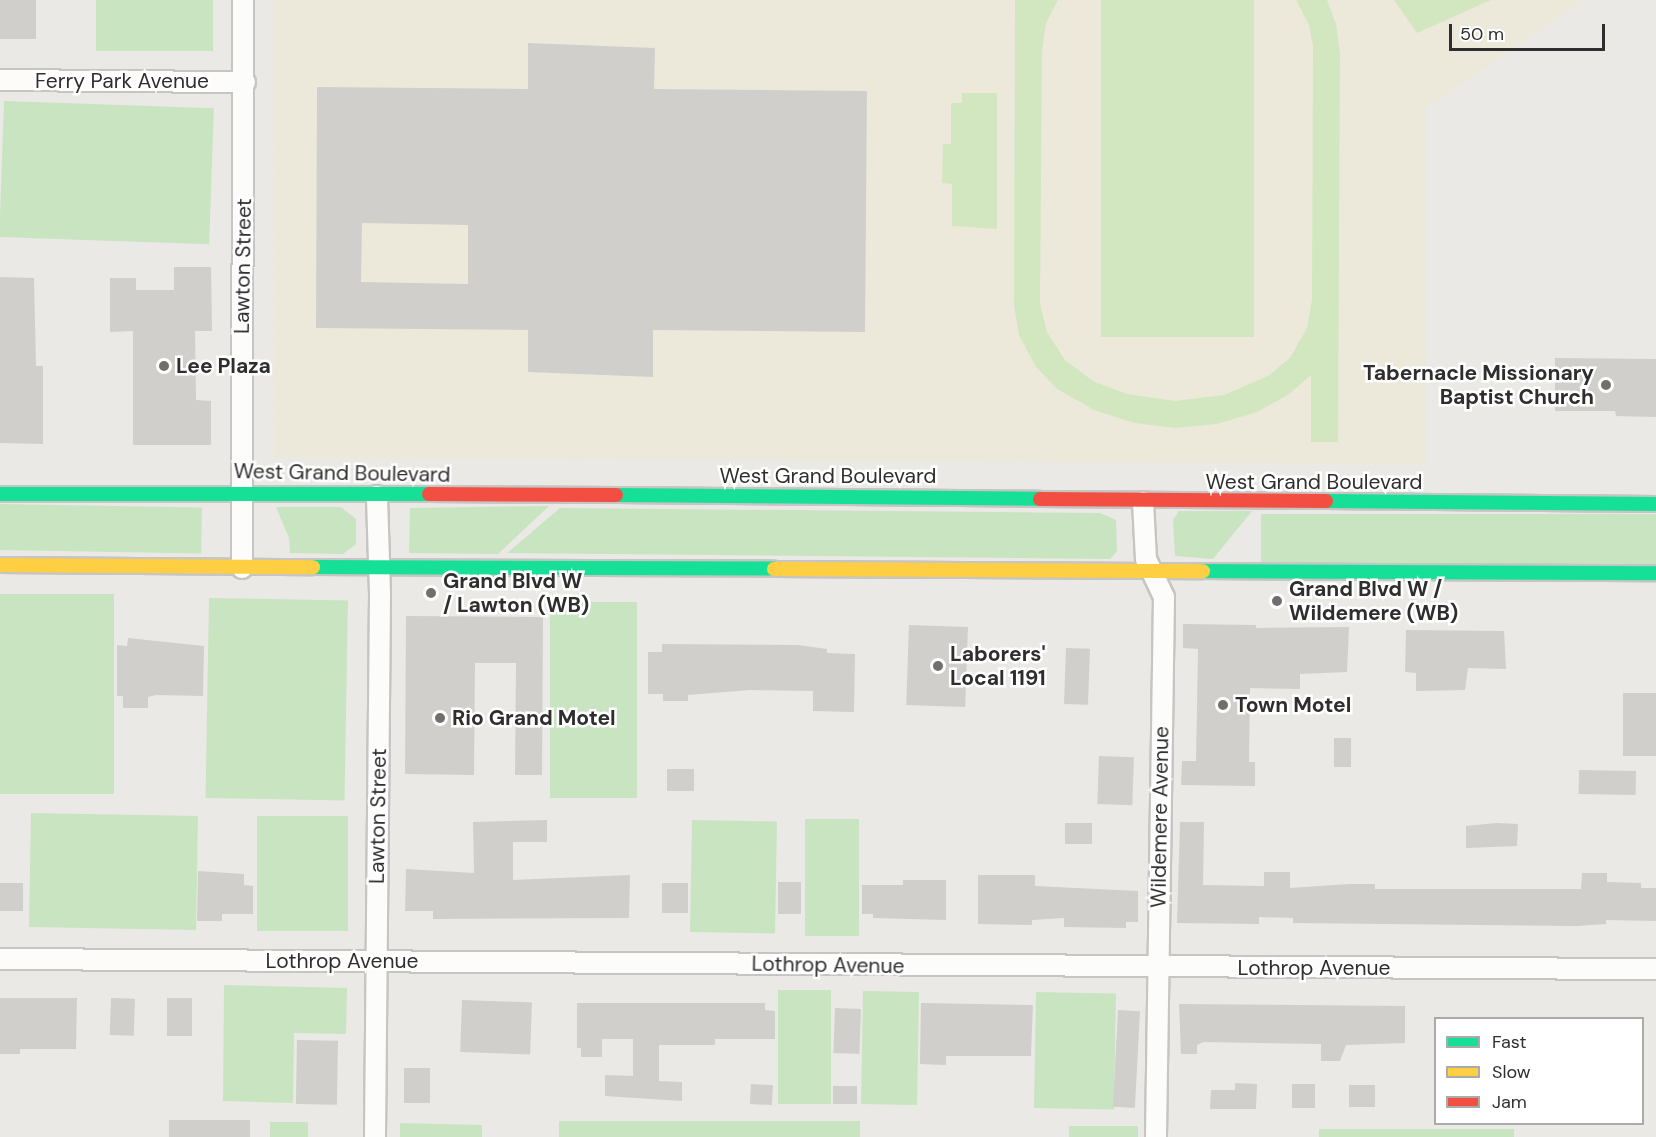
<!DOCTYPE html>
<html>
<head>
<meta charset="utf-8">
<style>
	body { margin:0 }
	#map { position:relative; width:1656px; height:1137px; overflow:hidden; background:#ebe9e5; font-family:"DM Sans",sans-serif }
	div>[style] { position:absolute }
	.education>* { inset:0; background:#ece9db }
	.green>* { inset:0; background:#c9e4c1; transform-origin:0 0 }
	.pitch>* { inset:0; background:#d2e7c0; transform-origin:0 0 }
	.building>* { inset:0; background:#d0cfcb; transform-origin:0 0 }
	.roads { filter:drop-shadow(2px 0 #c6c5c4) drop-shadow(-2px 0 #c6c5c4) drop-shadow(0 2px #c6c5c4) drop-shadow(0 -2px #c6c5c4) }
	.street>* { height:20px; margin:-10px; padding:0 10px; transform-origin:10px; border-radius:10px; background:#fcfcfb }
	.fast>* { height:14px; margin:-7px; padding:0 7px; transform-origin:7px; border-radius:7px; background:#16e098 }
	.slow>* { height:14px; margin:-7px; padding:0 7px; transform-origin:7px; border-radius:7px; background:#ffcf43 }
	.jam>* { height:14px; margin:-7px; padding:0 7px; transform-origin:7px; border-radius:7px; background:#f24e42 }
	.dots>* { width:16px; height:16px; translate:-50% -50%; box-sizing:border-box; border:3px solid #fff; border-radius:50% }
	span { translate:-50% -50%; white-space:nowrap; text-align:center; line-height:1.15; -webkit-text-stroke:5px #fff; paint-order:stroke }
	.street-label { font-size:21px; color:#2e2e2e }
	.poi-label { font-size:21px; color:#2e2e2e; font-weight:700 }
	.left { translate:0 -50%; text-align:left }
	.right { translate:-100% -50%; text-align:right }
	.legend { position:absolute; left:1434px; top:1017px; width:210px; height:108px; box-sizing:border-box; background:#fff; border:2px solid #ababab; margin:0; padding:8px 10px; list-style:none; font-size:18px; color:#2e2e2e }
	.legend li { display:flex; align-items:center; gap:12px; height:30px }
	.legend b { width:30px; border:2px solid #ababab }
	.scale { position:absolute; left:1449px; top:24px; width:156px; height:27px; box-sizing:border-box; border:3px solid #2e2e2e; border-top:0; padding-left:8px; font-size:18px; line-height:21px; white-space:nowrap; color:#2e2e2e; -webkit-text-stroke:4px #fff; paint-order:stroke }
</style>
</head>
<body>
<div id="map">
	<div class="education">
		<div style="clip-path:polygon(273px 0,1583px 0,1426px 108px,1426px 464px,274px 458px)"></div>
	</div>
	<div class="green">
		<div style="left:96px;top:0;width:117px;height:51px"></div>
		<div style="left:4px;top:101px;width:210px;height:136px;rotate:2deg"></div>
		<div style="left:0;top:504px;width:202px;height:46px;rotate:1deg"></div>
		<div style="clip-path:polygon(549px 506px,498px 554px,409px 553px,410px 508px)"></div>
		<div style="clip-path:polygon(276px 507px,341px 507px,356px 519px,356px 544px,343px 554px,290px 553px,289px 538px)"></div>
		<div style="clip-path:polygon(560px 508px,1100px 513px,1116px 520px,1117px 551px,1110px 559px,507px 553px)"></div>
		<div style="clip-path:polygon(1179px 511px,1252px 511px,1213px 559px,1175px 556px,1173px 520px)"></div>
		<div style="left:1261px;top:514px;width:395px;height:58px"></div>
		<div style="left:0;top:594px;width:114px;height:200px"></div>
		<div style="left:209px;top:598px;width:139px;height:200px;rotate:1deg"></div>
		<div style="left:550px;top:602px;width:87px;height:196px"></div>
		<div style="left:31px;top:813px;width:167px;height:114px;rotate:1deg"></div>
		<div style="left:257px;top:816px;width:91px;height:115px"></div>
		<div style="left:859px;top:819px;width:117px;height:54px;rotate:90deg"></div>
		<div style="left:692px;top:820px;width:85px;height:112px;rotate:1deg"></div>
		<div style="clip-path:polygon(224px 985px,347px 988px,346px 1034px,294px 1033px,293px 1103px,223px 1101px)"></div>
		<div style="left:778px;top:990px;width:53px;height:114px"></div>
		<div style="left:863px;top:991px;width:56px;height:113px;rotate:1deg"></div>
		<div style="left:1036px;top:992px;width:80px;height:116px;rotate:1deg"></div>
		<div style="left:559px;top:1121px;width:301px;height:16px"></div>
		<div style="left:270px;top:1122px;width:38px;height:15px"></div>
		<div style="clip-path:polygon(400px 1123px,482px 1125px,482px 1137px,400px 1137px)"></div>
		<div style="left:1069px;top:1126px;width:69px;height:11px"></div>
		<div style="left:1319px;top:1129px;width:195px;height:8px"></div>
	</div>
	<div class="pitch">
		<div style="clip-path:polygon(1015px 0,1058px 0,1046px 23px,1042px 51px,1040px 304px,1047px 332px,1065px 360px,1093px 381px,1127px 394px,1175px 401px,1224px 395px,1268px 376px,1290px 358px,1307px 328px,1312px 300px,1313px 47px,1309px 25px,1296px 0,1327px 0,1336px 24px,1340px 53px,1338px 442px,1311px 442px,1311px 375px,1288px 395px,1257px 412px,1217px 424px,1175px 428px,1134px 423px,1094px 410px,1057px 389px,1036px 367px,1019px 335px,1014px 305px)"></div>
		<div style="left:1101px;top:0;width:153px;height:337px"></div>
		<div style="clip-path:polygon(1394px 0,1491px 0,1417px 33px)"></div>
		<div style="clip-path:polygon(962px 93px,997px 93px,997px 229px,952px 226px,952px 184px,942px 183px,943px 144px,951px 144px,951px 103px,962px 103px)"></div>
	</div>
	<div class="building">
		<div style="left:0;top:0;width:36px;height:39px"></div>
		<div style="clip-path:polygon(evenodd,528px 43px,655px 48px,654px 89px,867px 91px,865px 332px,653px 330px,653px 377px,528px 372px,528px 330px,316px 328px,317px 87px,528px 89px,528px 43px,362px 223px,468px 225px,468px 284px,361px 282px,362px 223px)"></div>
		<div style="clip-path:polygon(174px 267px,211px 267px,212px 331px,195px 331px,196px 400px,211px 401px,211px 445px,133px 445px,133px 331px,110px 332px,110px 278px,136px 278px,136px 290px,174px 290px)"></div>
		<div style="clip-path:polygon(0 277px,34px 278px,36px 366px,43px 366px,43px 444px,0 443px)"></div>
		<div style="clip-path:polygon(1555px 358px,1656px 359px,1656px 417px,1616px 416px,1615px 411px,1555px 411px)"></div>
		<div style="clip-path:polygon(406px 616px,543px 617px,542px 775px,515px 775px,516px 663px,475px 663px,474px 775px,405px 774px)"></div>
		<div style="clip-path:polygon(1183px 624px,1256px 625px,1256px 628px,1349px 627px,1347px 672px,1300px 674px,1300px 689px,1250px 688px,1249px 762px,1255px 762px,1255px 786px,1181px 785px,1182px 761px,1196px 761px,1198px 649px,1183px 648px)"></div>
		<div style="left:909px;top:625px;width:59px;height:80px;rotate:2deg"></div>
		<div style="clip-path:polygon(1406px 630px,1504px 631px,1506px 669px,1468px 668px,1465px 690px,1416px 691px,1416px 673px,1405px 672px)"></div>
		<div style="clip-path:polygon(128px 638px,204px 646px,203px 696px,156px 695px,148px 697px,148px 708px,123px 708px,123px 696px,117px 696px,117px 645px,127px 646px)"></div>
		<div style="clip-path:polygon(662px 644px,798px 645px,827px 649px,827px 653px,855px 654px,854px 712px,813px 711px,813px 691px,750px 690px,688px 695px,688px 701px,663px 701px,663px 694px,648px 694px,648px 652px,662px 652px)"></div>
		<div style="left:1066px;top:648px;width:24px;height:56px;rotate:2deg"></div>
		<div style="left:1623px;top:693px;width:33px;height:63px"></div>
		<div style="left:1334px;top:738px;width:17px;height:29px"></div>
		<div style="left:1099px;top:756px;width:35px;height:48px;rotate:2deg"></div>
		<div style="left:667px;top:769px;width:27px;height:22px"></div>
		<div style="left:1579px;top:770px;width:57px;height:24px;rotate:1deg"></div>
		<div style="clip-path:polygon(547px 820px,547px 842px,513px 842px,513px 880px,630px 875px,629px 918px,433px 919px,433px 911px,405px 911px,406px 869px,474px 873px,473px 822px)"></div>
		<div style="clip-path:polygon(1180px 822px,1204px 822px,1203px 885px,1264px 886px,1264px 872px,1290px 872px,1290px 888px,1349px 884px,1375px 884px,1375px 889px,1581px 889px,1582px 873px,1607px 873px,1607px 882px,1641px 883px,1641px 888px,1656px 888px,1656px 921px,1606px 920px,1606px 924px,1577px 926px,1293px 923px,1293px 918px,1259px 917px,1259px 924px,1177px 923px)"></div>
		<div style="left:1065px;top:823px;width:27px;height:21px"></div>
		<div style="clip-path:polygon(1496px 823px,1518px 824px,1517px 846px,1466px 848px,1466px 826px)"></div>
		<div style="clip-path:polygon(198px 871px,244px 874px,244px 885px,253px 886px,253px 914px,222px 914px,222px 921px,197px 921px)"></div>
		<div style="clip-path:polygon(978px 875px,1035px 875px,1035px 886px,1138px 891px,1138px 922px,1126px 922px,1126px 928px,1064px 927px,1064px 918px,1032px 920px,1032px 925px,978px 924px)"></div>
		<div style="clip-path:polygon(903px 880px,946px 880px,946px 920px,873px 918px,873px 914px,862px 914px,862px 885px,903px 885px)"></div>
		<div style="left:778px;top:882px;width:23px;height:32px"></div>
		<div style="left:0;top:883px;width:23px;height:28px"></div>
		<div style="left:662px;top:883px;width:26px;height:30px"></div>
		<div style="clip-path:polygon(0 998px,77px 998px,76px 1049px,20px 1049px,20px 1054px,0 1054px)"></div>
		<div style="left:111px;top:998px;width:24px;height:37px;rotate:2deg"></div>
		<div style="left:167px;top:998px;width:25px;height:38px"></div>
		<div style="left:462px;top:1000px;width:70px;height:52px;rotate:2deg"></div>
		<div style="clip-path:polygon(577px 1003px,765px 1003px,765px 1010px,775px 1011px,775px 1039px,715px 1039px,715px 1045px,659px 1045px,659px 1081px,682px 1082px,682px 1101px,605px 1096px,605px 1075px,633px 1076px,633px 1039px,602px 1039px,602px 1057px,581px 1057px,581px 1048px,577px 1048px)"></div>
		<div style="clip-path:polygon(921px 1003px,1033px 1005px,1031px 1056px,946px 1056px,946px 1065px,920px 1064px)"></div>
		<div style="clip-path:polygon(1179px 1004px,1405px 1006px,1405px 1043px,1346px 1045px,1340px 1061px,1321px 1061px,1321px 1044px,1204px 1042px,1197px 1045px,1197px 1054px,1181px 1054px)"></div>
		<div style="left:835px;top:1008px;width:26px;height:45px;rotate:2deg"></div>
		<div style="left:1118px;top:1010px;width:22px;height:97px;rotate:3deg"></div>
		<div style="left:297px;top:1040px;width:41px;height:64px;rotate:1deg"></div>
		<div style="left:404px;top:1068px;width:26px;height:35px"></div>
		<div style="clip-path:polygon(1235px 1083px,1257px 1084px,1256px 1109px,1210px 1109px,1211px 1090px,1235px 1090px)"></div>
		<div style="left:751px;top:1084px;width:22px;height:20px;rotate:3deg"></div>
		<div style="left:1292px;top:1084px;width:23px;height:24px"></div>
		<div style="left:1349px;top:1085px;width:26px;height:22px"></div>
		<div style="left:833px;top:1086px;width:24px;height:18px"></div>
		<div style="left:169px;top:1120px;width:81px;height:17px"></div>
	</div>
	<div class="roads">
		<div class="street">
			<div style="left:0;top:80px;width:245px;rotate:0.5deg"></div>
			<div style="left:1143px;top:502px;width:57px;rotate:87deg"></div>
			<div style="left:1146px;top:559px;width:42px;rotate:64.7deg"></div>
			<div style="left:1164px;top:597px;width:540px;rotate:90.85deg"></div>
			<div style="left:242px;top:568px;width:568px;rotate:-89.9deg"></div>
			<div style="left:0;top:959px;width:1656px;rotate:0.35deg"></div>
			<div style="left:375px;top:1137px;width:544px;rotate:-89.47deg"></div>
			<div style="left:380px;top:593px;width:97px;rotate:-91.8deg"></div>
		</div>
		<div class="fast">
			<div style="left:0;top:494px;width:429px"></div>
			<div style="left:616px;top:495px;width:424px;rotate:0.5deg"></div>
			<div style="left:1326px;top:501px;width:330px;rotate:0.5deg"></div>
			<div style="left:313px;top:567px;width:461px;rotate:0.2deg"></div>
			<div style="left:1203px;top:571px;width:453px;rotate:0.3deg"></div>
		</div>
		<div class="slow">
			<div style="left:0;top:565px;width:313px;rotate:0.4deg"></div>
			<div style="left:774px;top:569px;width:429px;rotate:0.3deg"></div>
		</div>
		<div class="jam">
			<div style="left:429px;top:494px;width:187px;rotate:0.3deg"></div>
			<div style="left:1040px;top:499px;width:286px;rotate:0.4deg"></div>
		</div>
	</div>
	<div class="dots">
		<div style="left:164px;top:366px;background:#706f6e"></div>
		<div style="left:1606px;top:385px;background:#706f6e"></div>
		<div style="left:431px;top:593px;background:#706f6e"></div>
		<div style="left:1277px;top:601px;background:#706f6e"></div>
		<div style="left:938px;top:666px;background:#706f6e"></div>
		<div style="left:1223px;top:705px;background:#706f6e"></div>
		<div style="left:440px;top:718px;background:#706f6e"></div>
	</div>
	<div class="street-label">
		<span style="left:122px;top:81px">Ferry Park Avenue</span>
		<span style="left:243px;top:266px;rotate:-89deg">Lawton Street</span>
		<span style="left:342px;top:473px;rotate:1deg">West Grand Boulevard</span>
		<span style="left:828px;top:476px">West Grand Boulevard</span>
		<span style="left:1314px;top:482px">West Grand Boulevard</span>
		<span style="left:378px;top:816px;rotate:-89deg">Lawton Street</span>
		<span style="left:1160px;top:817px;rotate:-89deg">Wildemere Avenue</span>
		<span style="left:342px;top:961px">Lothrop Avenue</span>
		<span style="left:828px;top:965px;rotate:1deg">Lothrop Avenue</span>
		<span style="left:1314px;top:968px">Lothrop Avenue</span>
	</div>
	<div class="poi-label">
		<span class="left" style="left:176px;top:366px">Lee Plaza</span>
		<span class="right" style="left:1594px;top:385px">Tabernacle Missionary<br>Baptist Church</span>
		<span class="left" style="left:443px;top:593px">Grand Blvd W<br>/ Lawton (WB)</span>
		<span class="left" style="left:1289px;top:601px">Grand Blvd W /<br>Wildemere (WB)</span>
		<span class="left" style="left:950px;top:666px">Laborers'<br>Local 1191</span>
		<span class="left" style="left:1235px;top:705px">Town Motel</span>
		<span class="left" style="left:452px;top:718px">Rio Grand Motel</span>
	</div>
	<ul class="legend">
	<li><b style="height:8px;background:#16e098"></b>Fast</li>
	<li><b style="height:8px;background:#ffcf43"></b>Slow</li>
	<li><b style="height:8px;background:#f24e42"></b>Jam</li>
	</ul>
	<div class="scale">50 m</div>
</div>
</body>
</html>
